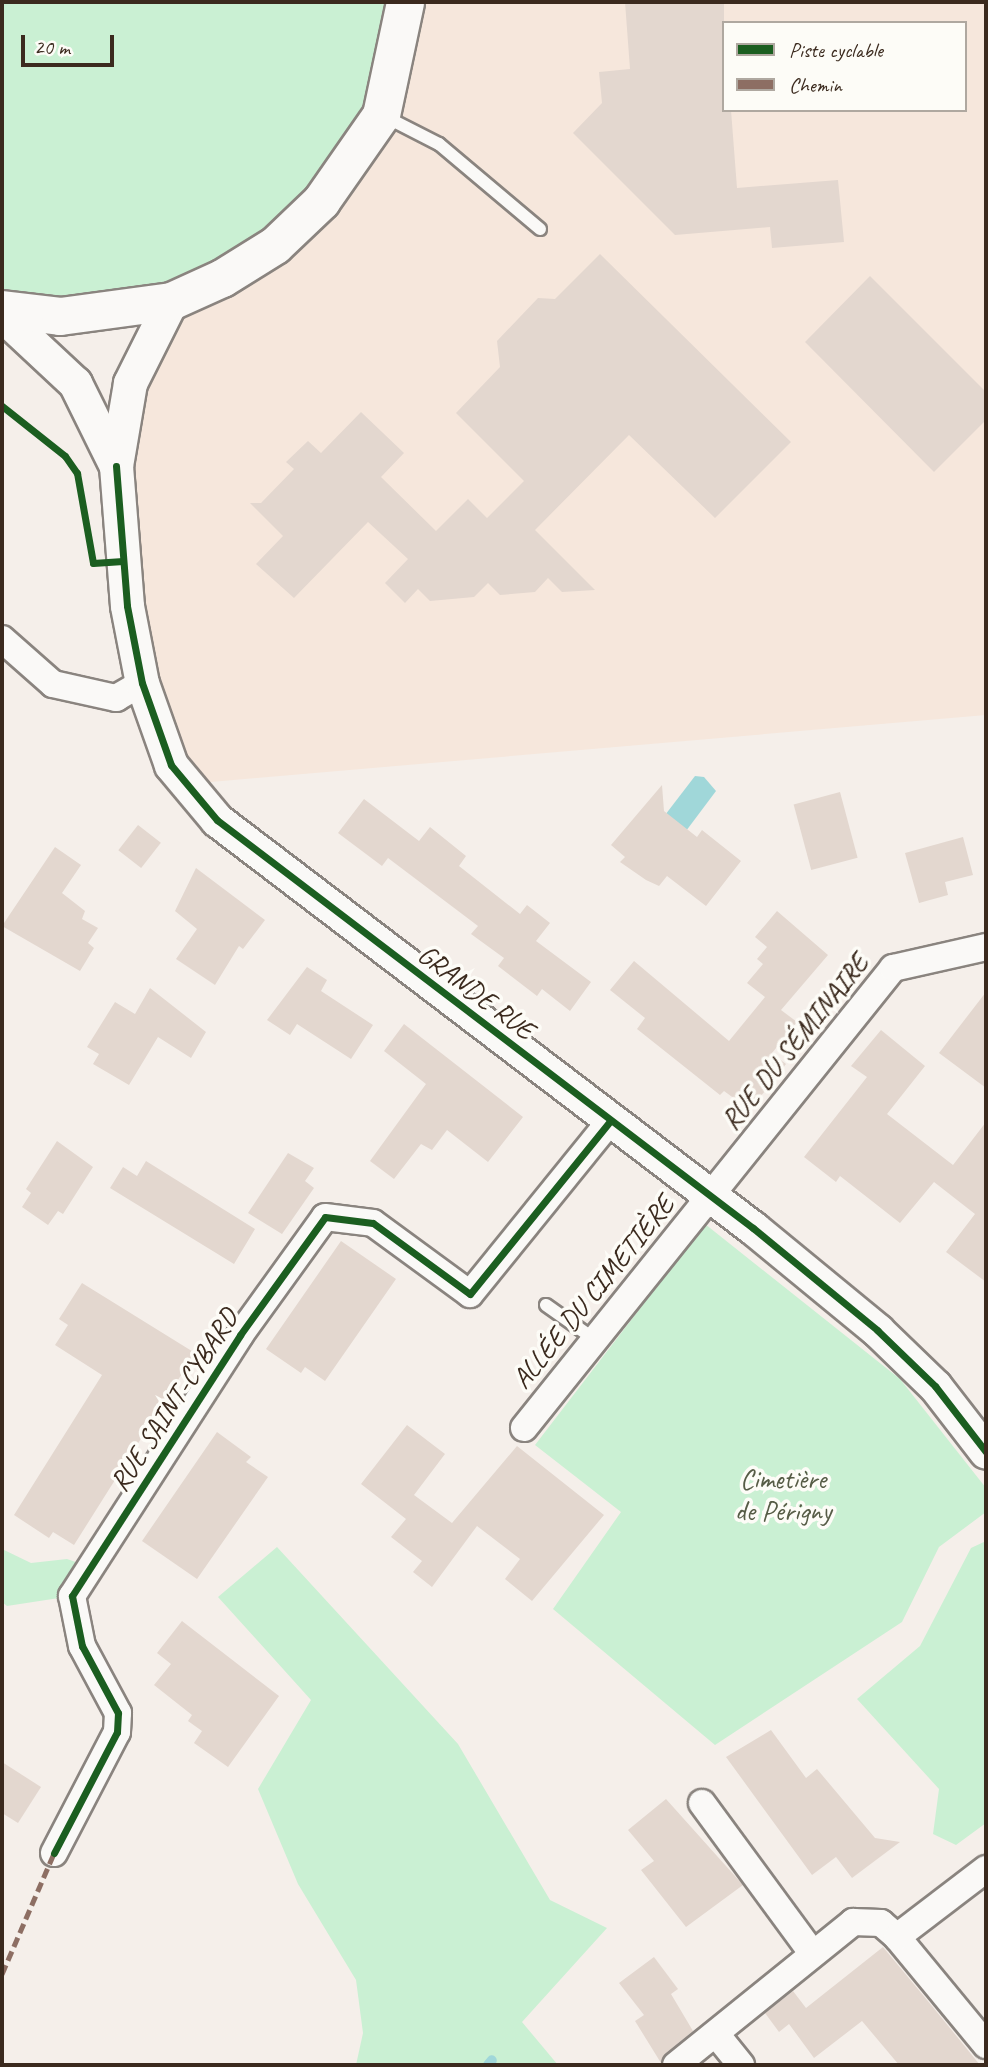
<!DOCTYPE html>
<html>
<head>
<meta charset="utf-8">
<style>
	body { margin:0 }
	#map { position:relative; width:988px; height:2067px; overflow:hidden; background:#f5efea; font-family:Caveat,sans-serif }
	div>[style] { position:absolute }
	.built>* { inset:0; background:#f6e7dc }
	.green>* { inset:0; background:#caf0d3 }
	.water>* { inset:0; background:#a0d7d9 }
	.stream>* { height:10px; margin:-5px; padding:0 5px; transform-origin:5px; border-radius:5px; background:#a0d7d9 }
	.building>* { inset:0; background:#e3d7cf; transform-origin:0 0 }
	.roads { filter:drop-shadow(2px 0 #8a847f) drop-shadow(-2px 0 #8a847f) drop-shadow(0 2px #8a847f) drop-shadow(0 -2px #8a847f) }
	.service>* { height:12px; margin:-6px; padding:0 6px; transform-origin:6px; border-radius:6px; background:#faf9f7 }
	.minor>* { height:26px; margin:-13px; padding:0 13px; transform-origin:13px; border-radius:13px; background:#faf9f7 }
	.tertiary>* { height:33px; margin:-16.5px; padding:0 16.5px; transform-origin:16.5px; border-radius:16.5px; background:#faf9f7 }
	.secondary>* { height:37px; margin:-18.5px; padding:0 18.5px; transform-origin:18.5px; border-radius:18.5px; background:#faf9f7 }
	.quiet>* { height:5px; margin-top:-2.5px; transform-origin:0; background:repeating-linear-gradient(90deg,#8d6e63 0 10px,transparent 0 15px) }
	.cycleway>* { height:7px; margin:-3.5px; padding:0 3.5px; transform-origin:3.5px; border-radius:3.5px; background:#1b5e20 }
	span { translate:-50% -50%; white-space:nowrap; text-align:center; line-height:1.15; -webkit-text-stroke:7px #fdfcf7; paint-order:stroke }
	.street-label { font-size:28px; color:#3b2a1e }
	.park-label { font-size:28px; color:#565c46 }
	.frame { position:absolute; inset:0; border:4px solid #3b2a1e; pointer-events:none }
	.legend { position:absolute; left:722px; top:21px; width:245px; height:91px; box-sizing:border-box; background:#fdfcf7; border:2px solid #afa8a0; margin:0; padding:9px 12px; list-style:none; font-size:21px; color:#3b2a1e }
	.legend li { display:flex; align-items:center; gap:14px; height:35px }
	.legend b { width:35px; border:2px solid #afa8a0 }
	.scale { position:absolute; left:21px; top:35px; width:93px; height:32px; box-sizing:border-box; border:4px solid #3b2a1e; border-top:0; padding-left:9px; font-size:21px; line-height:24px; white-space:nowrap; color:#3b2a1e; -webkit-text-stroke:5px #fdfcf7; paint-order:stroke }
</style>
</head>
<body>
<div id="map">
	<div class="built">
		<div style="clip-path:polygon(evenodd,405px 2px,986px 2px,986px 715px,211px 782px,192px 792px,171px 765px,116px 466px,171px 301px,405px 2px,724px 23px,965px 23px,965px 110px,724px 110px,724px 23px)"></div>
	</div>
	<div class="green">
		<div style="clip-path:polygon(2px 2px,405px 2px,381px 115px,222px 278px,2px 309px)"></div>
		<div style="clip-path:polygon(705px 1224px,900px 1379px,986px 1488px,986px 1512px,939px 1547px,902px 1622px,715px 1745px,553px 1609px,621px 1512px,535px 1445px)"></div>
		<div style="clip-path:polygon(986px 1541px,986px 1823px,956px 1845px,933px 1834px,939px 1789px,857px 1699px,920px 1646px,971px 1548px)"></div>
		<div style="clip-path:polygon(277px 1547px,458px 1744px,550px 1900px,607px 1928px,522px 2022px,558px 2065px,356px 2065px,363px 2033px,356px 1980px,298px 1884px,258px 1789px,311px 1700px,218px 1597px)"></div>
		<div style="clip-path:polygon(2px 1549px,31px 1563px,67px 1559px,90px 1567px,72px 1596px,7px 1606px,2px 1602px)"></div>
	</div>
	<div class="water">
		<div style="clip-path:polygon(695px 776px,704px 777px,716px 791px,683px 835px,662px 819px)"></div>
	</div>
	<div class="stream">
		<div style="left:488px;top:2065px;width:6px;rotate:-51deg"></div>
	</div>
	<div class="building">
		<div style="clip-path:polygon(625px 2px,724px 2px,724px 110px,731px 110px,737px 188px,838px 180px,844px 242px,772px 248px,770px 227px,675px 235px,573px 133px,602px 103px,599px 72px,630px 69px)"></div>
		<div style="clip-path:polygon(600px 254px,791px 442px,715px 518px,629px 435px,535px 530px,595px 590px,562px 592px,548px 578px,535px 592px,500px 595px,488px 583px,474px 597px,430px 601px,418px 589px,405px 603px,385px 583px,408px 559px,368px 522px,294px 598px,256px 564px,283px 536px,250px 503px,261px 503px,294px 469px,286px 462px,308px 441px,321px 453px,361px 412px,404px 453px,381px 477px,436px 531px,468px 499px,487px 518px,524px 481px,456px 413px,500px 367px,497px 341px,538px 298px,555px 299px)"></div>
		<div style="clip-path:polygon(870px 276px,986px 392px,986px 420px,934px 472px,805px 342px)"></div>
		<div style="clip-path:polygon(662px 785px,664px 811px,697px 837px,702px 830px,741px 861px,706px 906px,667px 876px,659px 886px,646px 880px,620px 862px,625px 857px,611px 845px)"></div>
		<div style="left:840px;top:792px;width:68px;height:48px;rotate:75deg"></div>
		<div style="clip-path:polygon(364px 799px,419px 841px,430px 827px,466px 856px,459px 866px,520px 914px,527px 905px,550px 923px,536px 941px,591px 982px,570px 1011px,542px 989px,537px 996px,498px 966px,504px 958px,471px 934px,478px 926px,388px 858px,382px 866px,338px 833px)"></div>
		<div style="left:138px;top:825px;width:29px;height:32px;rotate:38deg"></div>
		<div style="clip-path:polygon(963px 837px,973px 875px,945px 882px,948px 895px,919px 903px,905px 853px)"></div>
		<div style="clip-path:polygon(55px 847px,81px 865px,62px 893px,85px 911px,82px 919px,98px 928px,88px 943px,94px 948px,80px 971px,2px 926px)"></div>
		<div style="clip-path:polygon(196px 868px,265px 920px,243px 949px,239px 946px,215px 985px,176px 959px,197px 929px,175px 911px)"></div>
		<div style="clip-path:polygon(777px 911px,828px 955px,781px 1010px,797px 1022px,772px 1053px,786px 1064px,750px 1110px,724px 1091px,720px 1095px,637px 1029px,645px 1018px,610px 990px,634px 961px,729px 1041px,765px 997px,747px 983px,763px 964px,757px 959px,767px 947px,755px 937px)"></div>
		<div style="clip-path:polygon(307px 967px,327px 980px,321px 991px,373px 1025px,351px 1059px,297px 1024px,290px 1035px,267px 1020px)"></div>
		<div style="clip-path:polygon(150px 988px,206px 1032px,191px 1058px,158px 1037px,129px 1085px,93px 1064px,99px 1054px,87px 1047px,115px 1002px,135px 1014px)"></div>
		<div style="clip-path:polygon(986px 992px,986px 1088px,939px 1053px)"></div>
		<div style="clip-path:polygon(404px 1024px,523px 1117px,488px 1162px,447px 1130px,432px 1150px,421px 1144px,394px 1179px,370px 1161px,426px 1084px,384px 1051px)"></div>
		<div style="clip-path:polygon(881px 1030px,925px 1066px,887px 1114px,953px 1165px,986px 1122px,986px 1282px,946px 1252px,975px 1214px,934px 1182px,900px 1223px,840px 1176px,836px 1182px,804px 1157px,867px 1077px,851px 1066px)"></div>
		<div style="clip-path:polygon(57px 1141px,93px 1167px,63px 1214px,58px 1211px,48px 1225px,22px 1207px,31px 1193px,26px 1189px)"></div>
		<div style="clip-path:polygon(288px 1153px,314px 1168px,305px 1181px,314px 1188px,282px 1234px,248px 1213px)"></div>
		<div style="clip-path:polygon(146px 1161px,255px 1229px,234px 1264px,110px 1188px,123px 1167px,137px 1176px)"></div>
		<div style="clip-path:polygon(341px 1241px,396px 1279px,325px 1381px,305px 1367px,301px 1373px,266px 1349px)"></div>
		<div style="clip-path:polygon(82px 1283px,195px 1353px,74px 1545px,53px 1532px,49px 1538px,14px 1515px,102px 1375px,55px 1345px,68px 1325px,59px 1319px)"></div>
		<div style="clip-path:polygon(407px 1425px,445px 1454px,414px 1495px,452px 1523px,517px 1446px,604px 1515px,532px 1601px,505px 1579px,520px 1559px,477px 1526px,432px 1587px,413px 1572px,422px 1561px,391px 1537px,406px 1519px,361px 1484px)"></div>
		<div style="clip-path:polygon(217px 1432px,251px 1457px,246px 1462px,268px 1477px,197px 1579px,142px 1541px)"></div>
		<div style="clip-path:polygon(182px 1621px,279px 1696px,228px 1767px,194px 1743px,202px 1731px,188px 1721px,192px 1715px,154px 1685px,171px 1664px,157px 1653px)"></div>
		<div style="clip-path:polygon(771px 1730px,806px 1778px,817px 1769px,875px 1838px,900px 1842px,852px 1878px,836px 1857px,812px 1875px,726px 1757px)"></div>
		<div style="clip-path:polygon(2px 1762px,41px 1787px,18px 1823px,2px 1813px)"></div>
		<div style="clip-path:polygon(666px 1799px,743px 1885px,686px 1927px,641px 1870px,654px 1861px,628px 1830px)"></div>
		<div style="clip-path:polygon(883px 1947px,932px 2006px,980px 2065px,899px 2065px,862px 2021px,814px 2058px,789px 2024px,779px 2032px,765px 2013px,793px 1991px,806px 2008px)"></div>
		<div style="clip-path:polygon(654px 1957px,678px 1989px,671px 1994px,693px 2031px,666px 2053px,661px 2063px,635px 2021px,644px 2015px,619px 1983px)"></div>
	</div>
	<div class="roads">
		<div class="service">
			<div style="left:382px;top:115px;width:64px;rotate:27deg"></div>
			<div style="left:439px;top:144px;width:132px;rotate:40.1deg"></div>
			<div style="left:546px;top:1305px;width:59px;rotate:35.3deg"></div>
		</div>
		<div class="minor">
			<div style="left:2px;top:639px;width:68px;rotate:41.4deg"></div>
			<div style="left:53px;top:684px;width:65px;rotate:12.5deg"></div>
			<div style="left:116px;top:698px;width:30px;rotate:-30deg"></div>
			<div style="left:524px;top:1428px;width:590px;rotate:-51.26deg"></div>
			<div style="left:893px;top:968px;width:95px;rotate:-12.7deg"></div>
			<div style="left:702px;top:1803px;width:187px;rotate:53.7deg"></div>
			<div style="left:54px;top:1853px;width:136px;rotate:-62.5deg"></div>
			<div style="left:117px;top:1732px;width:19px;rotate:-87deg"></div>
			<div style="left:118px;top:1713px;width:76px;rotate:-118.2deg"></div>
			<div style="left:82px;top:1646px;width:51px;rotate:-101.3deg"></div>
			<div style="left:72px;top:1596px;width:310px;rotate:-57.2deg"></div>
			<div style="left:240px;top:1335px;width:145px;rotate:-54.2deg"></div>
			<div style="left:325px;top:1217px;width:48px;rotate:7.1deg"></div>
			<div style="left:373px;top:1223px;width:120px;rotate:36.2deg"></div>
			<div style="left:470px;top:1294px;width:223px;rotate:-51deg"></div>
			<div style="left:897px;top:1937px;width:140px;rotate:50.5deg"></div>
			<div style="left:716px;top:2034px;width:40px;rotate:51deg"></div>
			<div style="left:676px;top:2065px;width:228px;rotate:-38.9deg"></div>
			<div style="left:853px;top:1922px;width:28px;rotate:2deg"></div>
			<div style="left:881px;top:1923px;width:21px;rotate:41deg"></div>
			<div style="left:897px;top:1937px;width:112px;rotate:-37.4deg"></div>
		</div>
		<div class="tertiary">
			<div style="left:171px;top:301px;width:92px;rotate:116.6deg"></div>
			<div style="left:130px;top:383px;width:84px;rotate:99.6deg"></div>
			<div style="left:116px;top:466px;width:140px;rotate:85.5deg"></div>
			<div style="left:127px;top:606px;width:78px;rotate:79deg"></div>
			<div style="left:142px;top:683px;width:87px;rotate:70.5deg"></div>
			<div style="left:171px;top:765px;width:72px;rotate:50.1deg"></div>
			<div style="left:217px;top:820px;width:674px;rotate:37.28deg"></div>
			<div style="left:753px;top:1228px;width:161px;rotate:39.4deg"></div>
			<div style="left:877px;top:1330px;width:81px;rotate:44deg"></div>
			<div style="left:935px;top:1386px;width:83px;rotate:52.3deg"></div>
			<div style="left:2px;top:315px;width:100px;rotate:43deg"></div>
			<div style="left:75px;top:383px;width:93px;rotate:63.7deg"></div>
		</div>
		<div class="secondary">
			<div style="left:2px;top:309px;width:58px;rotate:6.9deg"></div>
			<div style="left:60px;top:316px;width:112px;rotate:-7.7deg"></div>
			<div style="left:171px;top:301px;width:56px;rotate:-24.3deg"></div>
			<div style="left:222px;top:278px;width:62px;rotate:-31.9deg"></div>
			<div style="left:275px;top:245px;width:64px;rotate:-43.7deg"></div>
			<div style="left:321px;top:201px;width:105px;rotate:-55.1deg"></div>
			<div style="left:381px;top:115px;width:116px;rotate:-78deg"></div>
		</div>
	</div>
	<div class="quiet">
		<div style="left:2px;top:1974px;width:132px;rotate:-66.7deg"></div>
	</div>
	<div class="cycleway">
		<div style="left:2px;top:406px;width:80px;rotate:38.4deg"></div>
		<div style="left:65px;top:456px;width:21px;rotate:55deg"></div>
		<div style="left:77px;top:473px;width:91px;rotate:79.9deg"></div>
		<div style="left:93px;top:563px;width:30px;rotate:-4deg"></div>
		<div style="left:116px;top:466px;width:140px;rotate:85.5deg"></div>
		<div style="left:127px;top:606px;width:78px;rotate:79deg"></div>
		<div style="left:142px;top:683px;width:87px;rotate:70.5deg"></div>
		<div style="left:171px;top:765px;width:72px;rotate:50.1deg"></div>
		<div style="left:217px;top:820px;width:674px;rotate:37.28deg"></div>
		<div style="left:753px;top:1228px;width:161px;rotate:39.4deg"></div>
		<div style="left:877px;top:1330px;width:81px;rotate:44deg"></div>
		<div style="left:935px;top:1386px;width:83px;rotate:52.3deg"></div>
		<div style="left:54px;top:1853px;width:136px;rotate:-62.5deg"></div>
		<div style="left:117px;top:1732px;width:19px;rotate:-87deg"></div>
		<div style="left:118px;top:1713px;width:76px;rotate:-118.2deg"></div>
		<div style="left:82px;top:1646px;width:51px;rotate:-101.3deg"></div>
		<div style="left:72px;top:1596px;width:310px;rotate:-57.2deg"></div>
		<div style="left:240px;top:1335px;width:145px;rotate:-54.2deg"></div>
		<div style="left:325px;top:1217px;width:48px;rotate:7.1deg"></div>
		<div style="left:373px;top:1223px;width:120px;rotate:36.2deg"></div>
		<div style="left:470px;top:1294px;width:223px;rotate:-51deg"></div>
	</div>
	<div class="street-label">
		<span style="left:476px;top:992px;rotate:37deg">GRANDE RUE</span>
		<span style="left:795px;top:1042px;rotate:-51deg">RUE DU SÉMINAIRE</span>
		<span style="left:593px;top:1292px;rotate:-51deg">ALLÉE DU CIMETIÈRE</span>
		<span style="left:174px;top:1400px;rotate:-57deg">RUE SAINT-CYBARD</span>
	</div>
	<div class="park-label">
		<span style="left:783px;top:1495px">Cimetière<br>de Périgny</span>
	</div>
	<div class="frame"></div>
	<ul class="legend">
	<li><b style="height:9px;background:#1b5e20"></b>Piste cyclable</li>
	<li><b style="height:9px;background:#8d6e63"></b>Chemin</li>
	</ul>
	<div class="scale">20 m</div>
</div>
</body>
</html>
